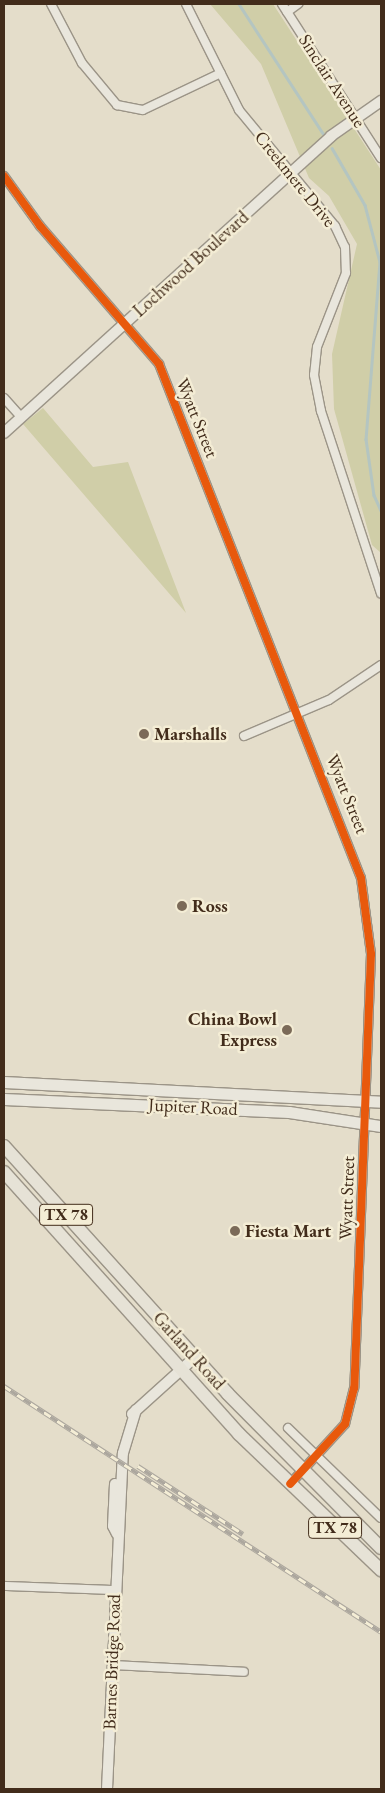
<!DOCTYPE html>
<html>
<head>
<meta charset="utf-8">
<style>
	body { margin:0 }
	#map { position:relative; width:385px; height:1793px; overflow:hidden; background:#e4ddca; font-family:"EB Garamond",serif }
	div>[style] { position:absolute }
	.green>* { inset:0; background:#d0cea8 }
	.stream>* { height:2.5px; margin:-1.25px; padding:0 1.25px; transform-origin:1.25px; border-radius:1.25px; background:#b4c5c1 }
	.roads { filter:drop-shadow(1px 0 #9b9487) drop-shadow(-1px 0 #9b9487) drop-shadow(0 1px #9b9487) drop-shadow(0 -1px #9b9487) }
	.minor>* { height:8px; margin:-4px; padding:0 4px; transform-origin:4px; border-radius:4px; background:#e9e6dc }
	.tertiary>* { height:10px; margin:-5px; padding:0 5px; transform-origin:5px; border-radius:5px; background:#e9e6dc }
	.secondary>* { height:11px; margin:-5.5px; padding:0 5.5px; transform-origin:5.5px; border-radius:5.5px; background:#e9e6dc }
	.primary>* { height:12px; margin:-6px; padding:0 6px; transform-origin:6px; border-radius:6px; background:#e6e2d6 }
	.rail>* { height:4.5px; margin-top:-2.25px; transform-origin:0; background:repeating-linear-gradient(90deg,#f4edd5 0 8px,#aca79e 0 16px); box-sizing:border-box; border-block:1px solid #aca79e }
	.cycleway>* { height:8px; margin:-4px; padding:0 4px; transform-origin:4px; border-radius:4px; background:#e8590c }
	.dots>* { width:14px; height:14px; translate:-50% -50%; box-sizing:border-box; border:2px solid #f4edd5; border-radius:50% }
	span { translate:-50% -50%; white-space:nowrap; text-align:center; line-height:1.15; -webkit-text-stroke:5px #f4edd5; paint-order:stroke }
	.shield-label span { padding:1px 4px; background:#f4edd5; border:1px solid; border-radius:4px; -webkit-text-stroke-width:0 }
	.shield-label { font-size:16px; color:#422c1b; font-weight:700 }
	.street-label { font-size:18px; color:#422c1b }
	.poi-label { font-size:18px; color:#422c1b; font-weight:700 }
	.left { translate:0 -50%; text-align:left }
	.right { translate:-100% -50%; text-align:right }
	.frame { position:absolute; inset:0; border:5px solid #422c1b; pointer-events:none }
</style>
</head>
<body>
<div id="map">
	<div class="green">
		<div style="clip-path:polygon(210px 4px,273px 4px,381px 170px,381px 553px,372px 545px,334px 409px,332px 354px,357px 244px,329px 196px,309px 178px,261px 64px)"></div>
		<div style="clip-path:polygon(43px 408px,93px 467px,128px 462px,186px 613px,23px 424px)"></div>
	</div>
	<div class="stream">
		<div style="left:239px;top:4px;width:156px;rotate:57deg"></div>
		<div style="left:332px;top:148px;width:66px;rotate:59.9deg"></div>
		<div style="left:365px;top:205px;width:59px;rotate:75.3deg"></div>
		<div style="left:380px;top:262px;width:178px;rotate:94.5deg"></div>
		<div style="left:366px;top:439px;width:57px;rotate:81.9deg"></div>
		<div style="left:374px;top:495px;width:17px;rotate:66deg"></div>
	</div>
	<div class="roads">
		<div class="minor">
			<div style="left:51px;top:4px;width:67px;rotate:62.3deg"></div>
			<div style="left:82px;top:63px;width:55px;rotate:50.2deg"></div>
			<div style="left:117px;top:105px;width:26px;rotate:11deg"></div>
			<div style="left:143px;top:110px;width:86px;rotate:-25.4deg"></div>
			<div style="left:186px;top:4px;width:119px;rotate:63.4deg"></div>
			<div style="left:239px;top:110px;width:151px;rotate:50.4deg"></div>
			<div style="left:335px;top:226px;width:23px;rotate:65deg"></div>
			<div style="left:345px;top:247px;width:26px;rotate:88deg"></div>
			<div style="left:346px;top:273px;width:79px;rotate:111.4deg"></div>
			<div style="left:317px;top:347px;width:28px;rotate:96deg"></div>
			<div style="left:314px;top:375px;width:37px;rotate:79deg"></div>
			<div style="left:321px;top:411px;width:192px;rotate:71.8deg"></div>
			<div style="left:282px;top:4px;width:183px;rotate:57.3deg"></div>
			<div style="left:287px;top:12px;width:14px;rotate:-36deg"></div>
			<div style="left:4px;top:176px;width:62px;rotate:54.2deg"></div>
			<div style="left:40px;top:226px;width:182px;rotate:49.2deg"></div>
			<div style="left:159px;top:364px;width:552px;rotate:68.55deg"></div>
			<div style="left:361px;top:878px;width:77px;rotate:82.5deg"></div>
			<div style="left:371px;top:954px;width:434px;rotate:92.2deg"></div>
			<div style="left:354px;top:1388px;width:37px;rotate:104deg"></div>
			<div style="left:345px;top:1424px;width:81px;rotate:132.5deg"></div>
			<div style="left:4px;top:398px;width:25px;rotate:48deg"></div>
			<div style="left:244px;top:736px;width:92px;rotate:-23deg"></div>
			<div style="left:329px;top:700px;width:63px;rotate:-33.9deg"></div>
			<div style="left:288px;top:1428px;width:129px;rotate:44.1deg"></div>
			<div style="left:4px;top:1586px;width:111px;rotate:2.1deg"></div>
			<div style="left:112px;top:1665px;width:132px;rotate:3deg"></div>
		</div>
		<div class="tertiary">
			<div style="left:4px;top:433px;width:442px;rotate:-42.2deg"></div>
			<div style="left:331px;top:136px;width:61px;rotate:-35deg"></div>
			<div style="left:132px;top:1414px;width:84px;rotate:-42.1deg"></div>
			<div style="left:115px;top:1484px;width:42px;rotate:92.7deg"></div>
			<div style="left:113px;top:1526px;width:9px;rotate:63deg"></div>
			<div style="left:107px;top:1789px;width:336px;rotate:-87.3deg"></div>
			<div style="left:123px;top:1453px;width:45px;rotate:-73.2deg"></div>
		</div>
		<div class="secondary">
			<div style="left:4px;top:1082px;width:378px;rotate:3deg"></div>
			<div style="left:4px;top:1099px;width:285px;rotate:2.6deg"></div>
			<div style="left:289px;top:1112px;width:93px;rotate:8.7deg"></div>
		</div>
		<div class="primary">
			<div style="left:4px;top:1146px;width:334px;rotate:47.9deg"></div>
			<div style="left:228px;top:1394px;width:217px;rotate:45.2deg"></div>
			<div style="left:4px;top:1172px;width:352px;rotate:48.1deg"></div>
			<div style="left:239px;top:1434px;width:197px;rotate:43.8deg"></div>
		</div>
	</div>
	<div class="rail">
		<div style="left:4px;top:1386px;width:450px;rotate:33.1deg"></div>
		<div style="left:138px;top:1466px;width:125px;rotate:32.9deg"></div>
	</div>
	<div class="cycleway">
		<div style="left:4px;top:176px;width:62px;rotate:54.2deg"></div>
		<div style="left:40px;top:226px;width:182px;rotate:49.2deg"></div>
		<div style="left:159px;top:364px;width:552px;rotate:68.55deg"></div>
		<div style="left:361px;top:878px;width:77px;rotate:82.5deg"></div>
		<div style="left:371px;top:954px;width:434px;rotate:92.2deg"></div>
		<div style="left:354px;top:1388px;width:37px;rotate:104deg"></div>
		<div style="left:345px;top:1424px;width:81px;rotate:132.5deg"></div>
	</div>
	<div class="dots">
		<div style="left:144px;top:734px;background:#7b6a58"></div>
		<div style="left:182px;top:906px;background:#7b6a58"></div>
		<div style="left:287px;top:1030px;background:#7b6a58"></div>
		<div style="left:235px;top:1231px;background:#7b6a58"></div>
	</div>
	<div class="shield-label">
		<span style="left:66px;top:1215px">TX 78</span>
		<span style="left:335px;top:1528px">TX 78</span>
	</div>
	<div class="street-label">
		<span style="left:332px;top:81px;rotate:57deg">Sinclair Avenue</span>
		<span style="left:295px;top:179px;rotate:51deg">Creekmere Drive</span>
		<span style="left:191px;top:264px;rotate:-42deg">Lochwood Boulevard</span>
		<span style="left:197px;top:418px;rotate:68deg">Wyatt Street</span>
		<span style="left:347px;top:794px;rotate:68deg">Wyatt Street</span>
		<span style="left:193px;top:1107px;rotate:3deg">Jupiter Road</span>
		<span style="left:347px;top:1198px;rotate:-88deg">Wyatt Street</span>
		<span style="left:189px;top:1351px;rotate:48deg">Garland Road</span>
		<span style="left:112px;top:1662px;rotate:-88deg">Barnes Bridge Road</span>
	</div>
	<div class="poi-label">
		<span class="left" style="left:154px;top:734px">Marshalls</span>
		<span class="left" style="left:192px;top:906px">Ross</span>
		<span class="right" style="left:277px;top:1030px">China Bowl<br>Express</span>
		<span class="left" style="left:245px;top:1231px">Fiesta Mart</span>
	</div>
	<div class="frame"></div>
</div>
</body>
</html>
